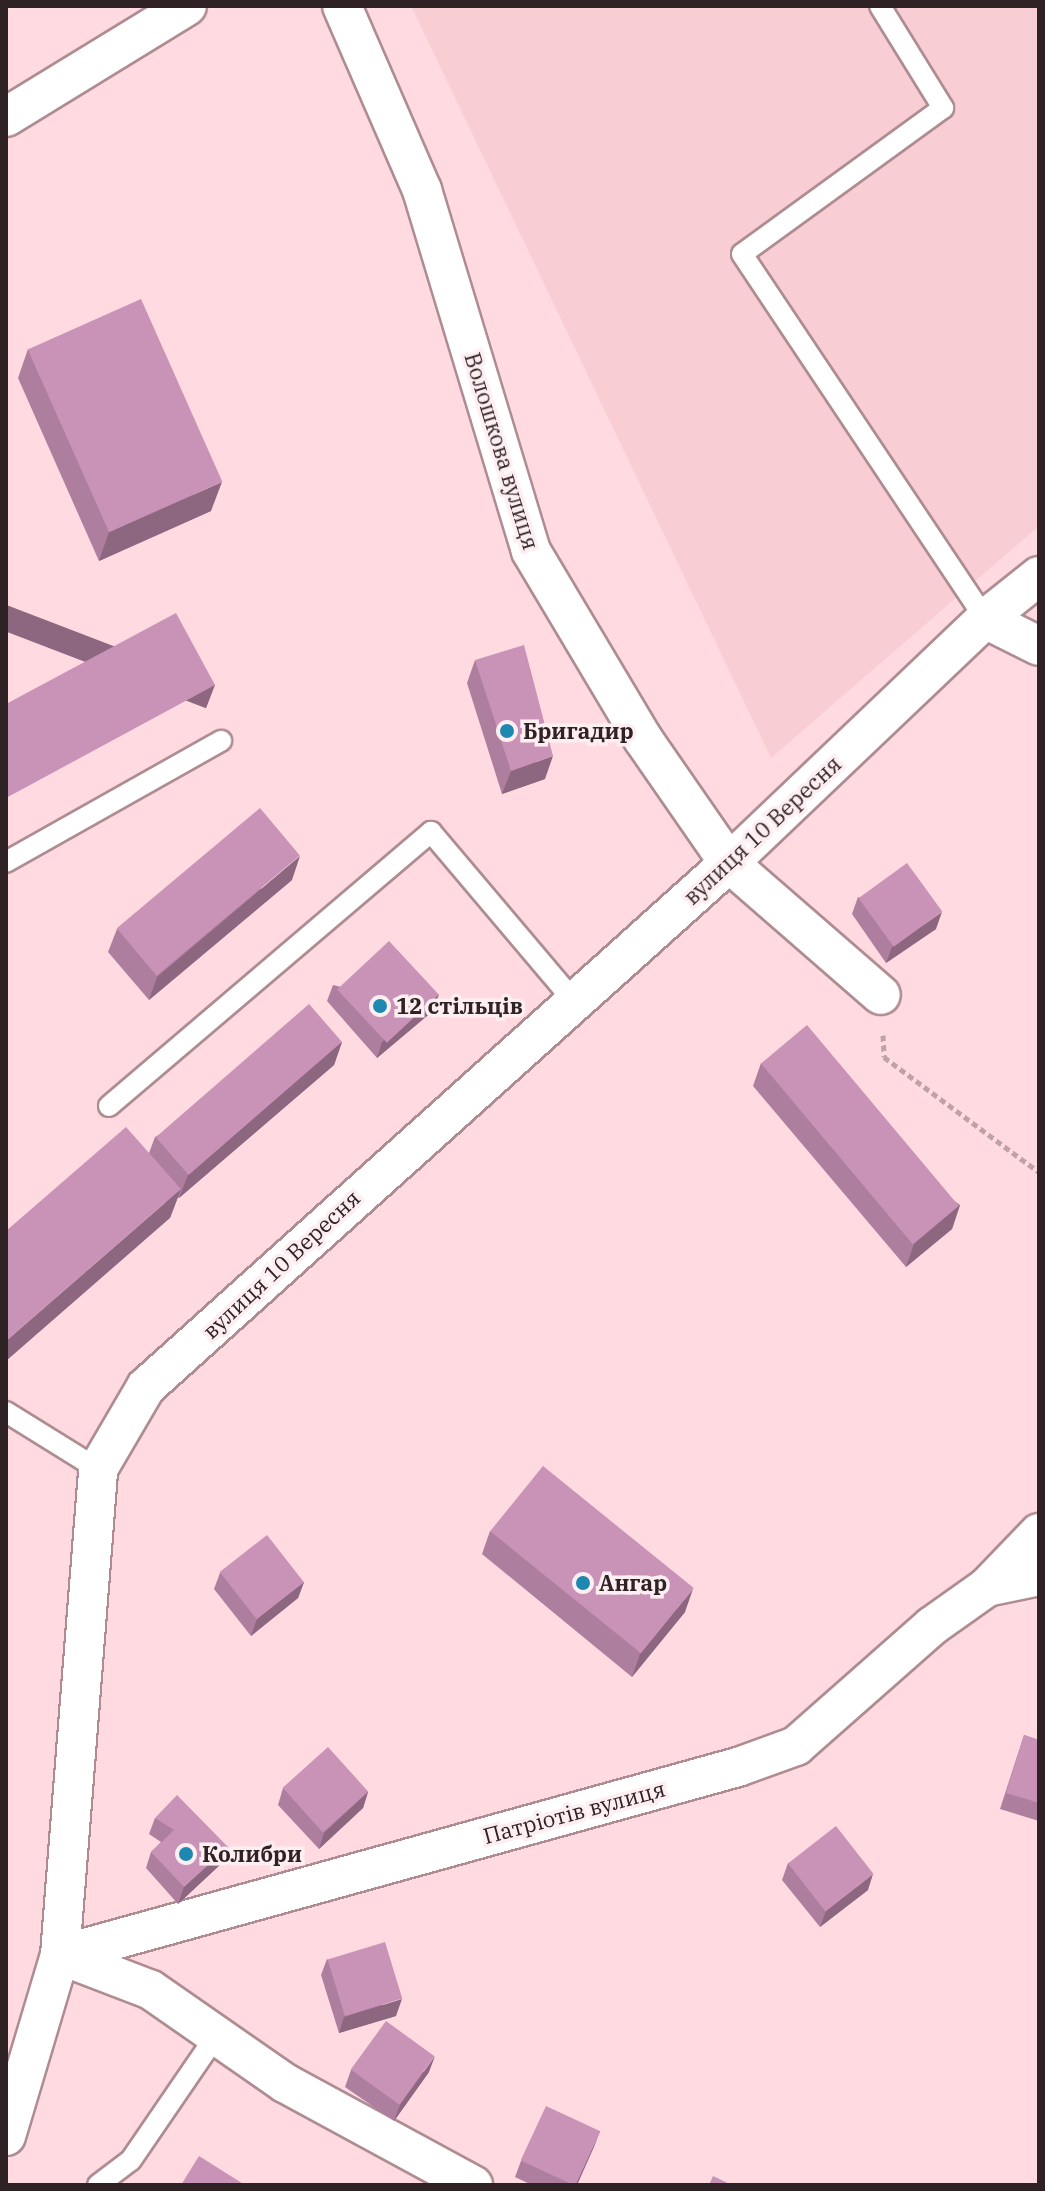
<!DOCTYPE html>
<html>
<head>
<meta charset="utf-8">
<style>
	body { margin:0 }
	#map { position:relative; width:1045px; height:2191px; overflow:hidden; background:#ffdbe1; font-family:"IBM Plex Serif",serif }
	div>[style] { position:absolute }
	.built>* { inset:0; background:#f9cdd4 }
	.path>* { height:5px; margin-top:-2.5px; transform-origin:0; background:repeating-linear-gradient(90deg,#bfa2a7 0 6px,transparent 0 10px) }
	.roads { filter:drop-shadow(2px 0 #ae8c92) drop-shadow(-2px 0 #ae8c92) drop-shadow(0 2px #ae8c92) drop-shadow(0 -2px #ae8c92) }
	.lane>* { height:20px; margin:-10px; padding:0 10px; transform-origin:10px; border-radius:10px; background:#fff }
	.street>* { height:38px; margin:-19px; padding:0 19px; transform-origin:19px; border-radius:19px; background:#fff }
	.wall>* { inset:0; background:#ad7e9d }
	.shaded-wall>* { inset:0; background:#8d6680; transform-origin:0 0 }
	.building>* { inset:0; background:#c992b7; transform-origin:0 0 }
	.dots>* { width:22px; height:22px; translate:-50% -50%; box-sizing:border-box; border:4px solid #fdeef1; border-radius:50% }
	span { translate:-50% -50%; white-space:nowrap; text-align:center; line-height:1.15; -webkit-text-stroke:7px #fdeef1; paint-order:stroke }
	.street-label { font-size:22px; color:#2f2224 }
	.poi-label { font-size:22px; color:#2f2224; font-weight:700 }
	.left { translate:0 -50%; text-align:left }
	.frame { position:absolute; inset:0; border:8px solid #2f2224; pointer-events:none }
</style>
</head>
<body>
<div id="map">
	<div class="built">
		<div style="clip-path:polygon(411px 6px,1039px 6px,1039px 526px,771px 758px)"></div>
	</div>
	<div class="path">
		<div style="left:883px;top:1035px;width:22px;rotate:87deg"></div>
		<div style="left:884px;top:1057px;width:193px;rotate:36.6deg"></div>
	</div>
	<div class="roads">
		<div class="lane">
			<div style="left:880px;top:6px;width:120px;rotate:58.3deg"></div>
			<div style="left:943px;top:108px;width:248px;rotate:144deg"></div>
			<div style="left:742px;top:254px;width:438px;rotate:56.3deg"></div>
			<div style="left:6px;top:862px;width:247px;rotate:-29.4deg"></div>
			<div style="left:109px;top:1106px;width:423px;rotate:-40.4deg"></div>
			<div style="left:431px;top:832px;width:221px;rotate:49.8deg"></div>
			<div style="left:6px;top:1412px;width:108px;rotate:31.8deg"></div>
			<div style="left:98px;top:2185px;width:41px;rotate:-37.1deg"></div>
			<div style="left:131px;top:2160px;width:147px;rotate:-55.6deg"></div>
		</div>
		<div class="street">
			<div style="left:342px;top:6px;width:201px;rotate:66.5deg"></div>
			<div style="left:422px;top:190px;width:377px;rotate:73.2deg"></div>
			<div style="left:531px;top:551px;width:219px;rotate:59.2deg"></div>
			<div style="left:643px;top:739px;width:151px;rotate:55.3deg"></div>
			<div style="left:729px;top:863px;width:201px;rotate:41deg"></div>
			<div style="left:6px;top:117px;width:212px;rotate:-31.5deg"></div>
			<div style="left:985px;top:619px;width:60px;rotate:26.6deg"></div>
			<div style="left:987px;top:1587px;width:75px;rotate:-46.1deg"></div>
			<div style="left:60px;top:1955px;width:704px;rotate:-15.5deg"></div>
			<div style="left:738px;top:1767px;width:62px;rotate:-19.9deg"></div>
			<div style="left:796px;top:1746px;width:181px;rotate:-41.4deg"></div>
			<div style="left:932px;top:1626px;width:67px;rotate:-35.3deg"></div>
			<div style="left:987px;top:1587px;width:53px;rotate:-11.9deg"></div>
			<div style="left:60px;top:1955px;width:97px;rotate:21deg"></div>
			<div style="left:151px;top:1990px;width:163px;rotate:34.8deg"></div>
			<div style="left:285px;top:2083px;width:214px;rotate:28.5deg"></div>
			<div style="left:6px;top:2136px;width:189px;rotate:-73.4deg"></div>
			<div style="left:60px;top:1955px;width:487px;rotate:-85.5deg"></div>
			<div style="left:98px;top:1469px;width:95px;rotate:-59.7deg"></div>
			<div style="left:146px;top:1387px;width:784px;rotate:-41.95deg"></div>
			<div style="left:729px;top:863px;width:354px;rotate:-43.6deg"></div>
			<div style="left:985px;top:619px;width:69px;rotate:-38.5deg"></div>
		</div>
	</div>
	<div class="wall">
		<div style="clip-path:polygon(28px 349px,211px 511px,99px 561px,18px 378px)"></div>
		<div style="clip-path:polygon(475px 660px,545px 779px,502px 794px,467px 683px)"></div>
		<div style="clip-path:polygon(292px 880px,149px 1000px,108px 952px,117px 929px)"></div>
		<div style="clip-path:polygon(858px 897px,936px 929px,886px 963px,852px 914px)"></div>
		<div style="clip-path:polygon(333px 985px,434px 1010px,377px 1058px,327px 1001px)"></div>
		<div style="clip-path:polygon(342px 1042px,334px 1065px,179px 1198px,178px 1197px,170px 1218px,149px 1153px,155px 1137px)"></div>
		<div style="clip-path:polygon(761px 1063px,960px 1205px,952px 1229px,906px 1267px,753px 1086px)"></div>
		<div style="clip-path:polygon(490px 1531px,685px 1612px,632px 1677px,482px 1554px)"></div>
		<div style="clip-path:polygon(220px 1573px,304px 1582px,298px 1598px,251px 1636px,214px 1589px)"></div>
		<div style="clip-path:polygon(1024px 1735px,1039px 1740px,1039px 1821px,1000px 1809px)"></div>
		<div style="clip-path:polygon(283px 1788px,368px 1792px,363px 1808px,319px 1849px,278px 1805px)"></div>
		<div style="clip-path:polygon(155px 1818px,228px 1847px,222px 1863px,178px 1904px,146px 1868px,151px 1852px,161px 1842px,149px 1834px)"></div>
		<div style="clip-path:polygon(788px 1863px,868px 1890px,820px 1927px,782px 1880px)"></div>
		<div style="clip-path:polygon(327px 1959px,396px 2016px,339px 2033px,321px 1975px)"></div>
		<div style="clip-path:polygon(351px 2070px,429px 2072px,394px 2121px,345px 2087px)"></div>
		<div style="clip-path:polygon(600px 2131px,577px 2185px,532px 2185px,515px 2177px,521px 2161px)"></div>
	</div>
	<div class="shaded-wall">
		<div style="clip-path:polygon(222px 482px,211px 511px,99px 561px,109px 532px)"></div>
		<div style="left:215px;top:685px;width:25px;height:238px;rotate:111deg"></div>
		<div style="clip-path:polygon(553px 756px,545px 779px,502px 794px,511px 771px)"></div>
		<div style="clip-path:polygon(300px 856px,292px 880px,149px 1000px,157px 977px)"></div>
		<div style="clip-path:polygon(942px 912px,936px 929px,886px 963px,892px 947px)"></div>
		<div style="clip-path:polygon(439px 994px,434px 1010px,377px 1058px,382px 1042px)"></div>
		<div style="clip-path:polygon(342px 1042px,334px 1065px,179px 1198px,188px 1175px)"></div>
		<div style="clip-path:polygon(181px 1189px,170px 1218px,6px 1361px,6px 1341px)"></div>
		<div style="clip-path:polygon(960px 1205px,952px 1229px,906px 1267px,914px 1244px)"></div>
		<div style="clip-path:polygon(304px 1582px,298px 1598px,251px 1636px,257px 1619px)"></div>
		<div style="clip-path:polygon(693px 1589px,685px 1612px,632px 1677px,640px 1654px)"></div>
		<div style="clip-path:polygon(368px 1792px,363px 1808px,319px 1849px,324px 1833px)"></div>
		<div style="clip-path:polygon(228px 1847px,222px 1863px,178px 1904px,184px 1887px)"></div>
		<div style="clip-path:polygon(873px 1874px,868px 1890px,820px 1927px,826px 1911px)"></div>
		<div style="clip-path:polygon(402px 1999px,396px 2016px,339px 2033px,344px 2017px)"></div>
		<div style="clip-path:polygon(435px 2056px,429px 2072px,394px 2121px,400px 2105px)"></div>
		<div style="clip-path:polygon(600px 2131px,594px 2147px,577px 2185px,576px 2185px)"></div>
	</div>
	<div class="building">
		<div style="left:141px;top:299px;width:200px;height:124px;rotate:66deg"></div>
		<div style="clip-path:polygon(176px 613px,215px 685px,6px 798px,6px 704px)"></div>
		<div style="clip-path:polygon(524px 645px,553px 756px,511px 771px,475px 660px)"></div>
		<div style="left:260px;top:808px;width:62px;height:187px;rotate:50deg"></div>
		<div style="left:907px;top:863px;width:60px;height:60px;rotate:54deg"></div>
		<div style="left:389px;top:941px;width:73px;height:71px;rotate:47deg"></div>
		<div style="left:309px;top:1004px;width:50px;height:203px;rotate:49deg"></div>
		<div style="left:807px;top:1025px;width:236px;height:60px;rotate:50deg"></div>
		<div style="clip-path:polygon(126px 1127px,181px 1189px,6px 1341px,6px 1231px)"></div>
		<div style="left:543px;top:1466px;width:194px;height:84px;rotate:39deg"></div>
		<div style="left:267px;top:1535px;width:60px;height:60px;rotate:52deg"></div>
		<div style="clip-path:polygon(1024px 1735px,1039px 1740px,1039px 1803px,1006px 1793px)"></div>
		<div style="left:328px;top:1747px;width:60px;height:61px;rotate:48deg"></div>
		<div style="clip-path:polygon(177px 1795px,228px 1847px,184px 1887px,151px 1852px,174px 1830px,155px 1818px)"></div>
		<div style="left:836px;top:1826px;width:61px;height:61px;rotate:52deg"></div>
		<div style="left:385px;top:1942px;width:59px;height:60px;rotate:73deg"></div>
		<div style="left:386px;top:2021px;width:60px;height:60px;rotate:36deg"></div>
		<div style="left:546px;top:2106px;width:60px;height:60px;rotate:25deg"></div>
		<div style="clip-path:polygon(199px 2156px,245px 2185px,181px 2185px)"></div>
		<div style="clip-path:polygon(713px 2176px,732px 2185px,709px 2185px)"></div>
	</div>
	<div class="dots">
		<div style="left:507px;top:731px;background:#1e88b0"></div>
		<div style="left:380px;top:1006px;background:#1e88b0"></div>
		<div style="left:583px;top:1583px;background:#1e88b0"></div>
		<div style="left:186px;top:1854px;background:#1e88b0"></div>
	</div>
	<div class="street-label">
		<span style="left:502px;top:451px;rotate:73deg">Волошкова вулиця</span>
		<span style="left:762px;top:830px;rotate:-43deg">вулиця 10 Вересня</span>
		<span style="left:281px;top:1264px;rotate:-43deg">вулиця 10 Вересня</span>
		<span style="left:574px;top:1812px;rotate:-15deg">Патріотів вулиця</span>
	</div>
	<div class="poi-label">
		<span class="left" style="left:523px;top:731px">Бригадир</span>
		<span class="left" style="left:396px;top:1006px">12 стільців</span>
		<span class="left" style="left:599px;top:1583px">Ангар</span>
		<span class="left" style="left:202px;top:1854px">Колибри</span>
	</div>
	<div class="frame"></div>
</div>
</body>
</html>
